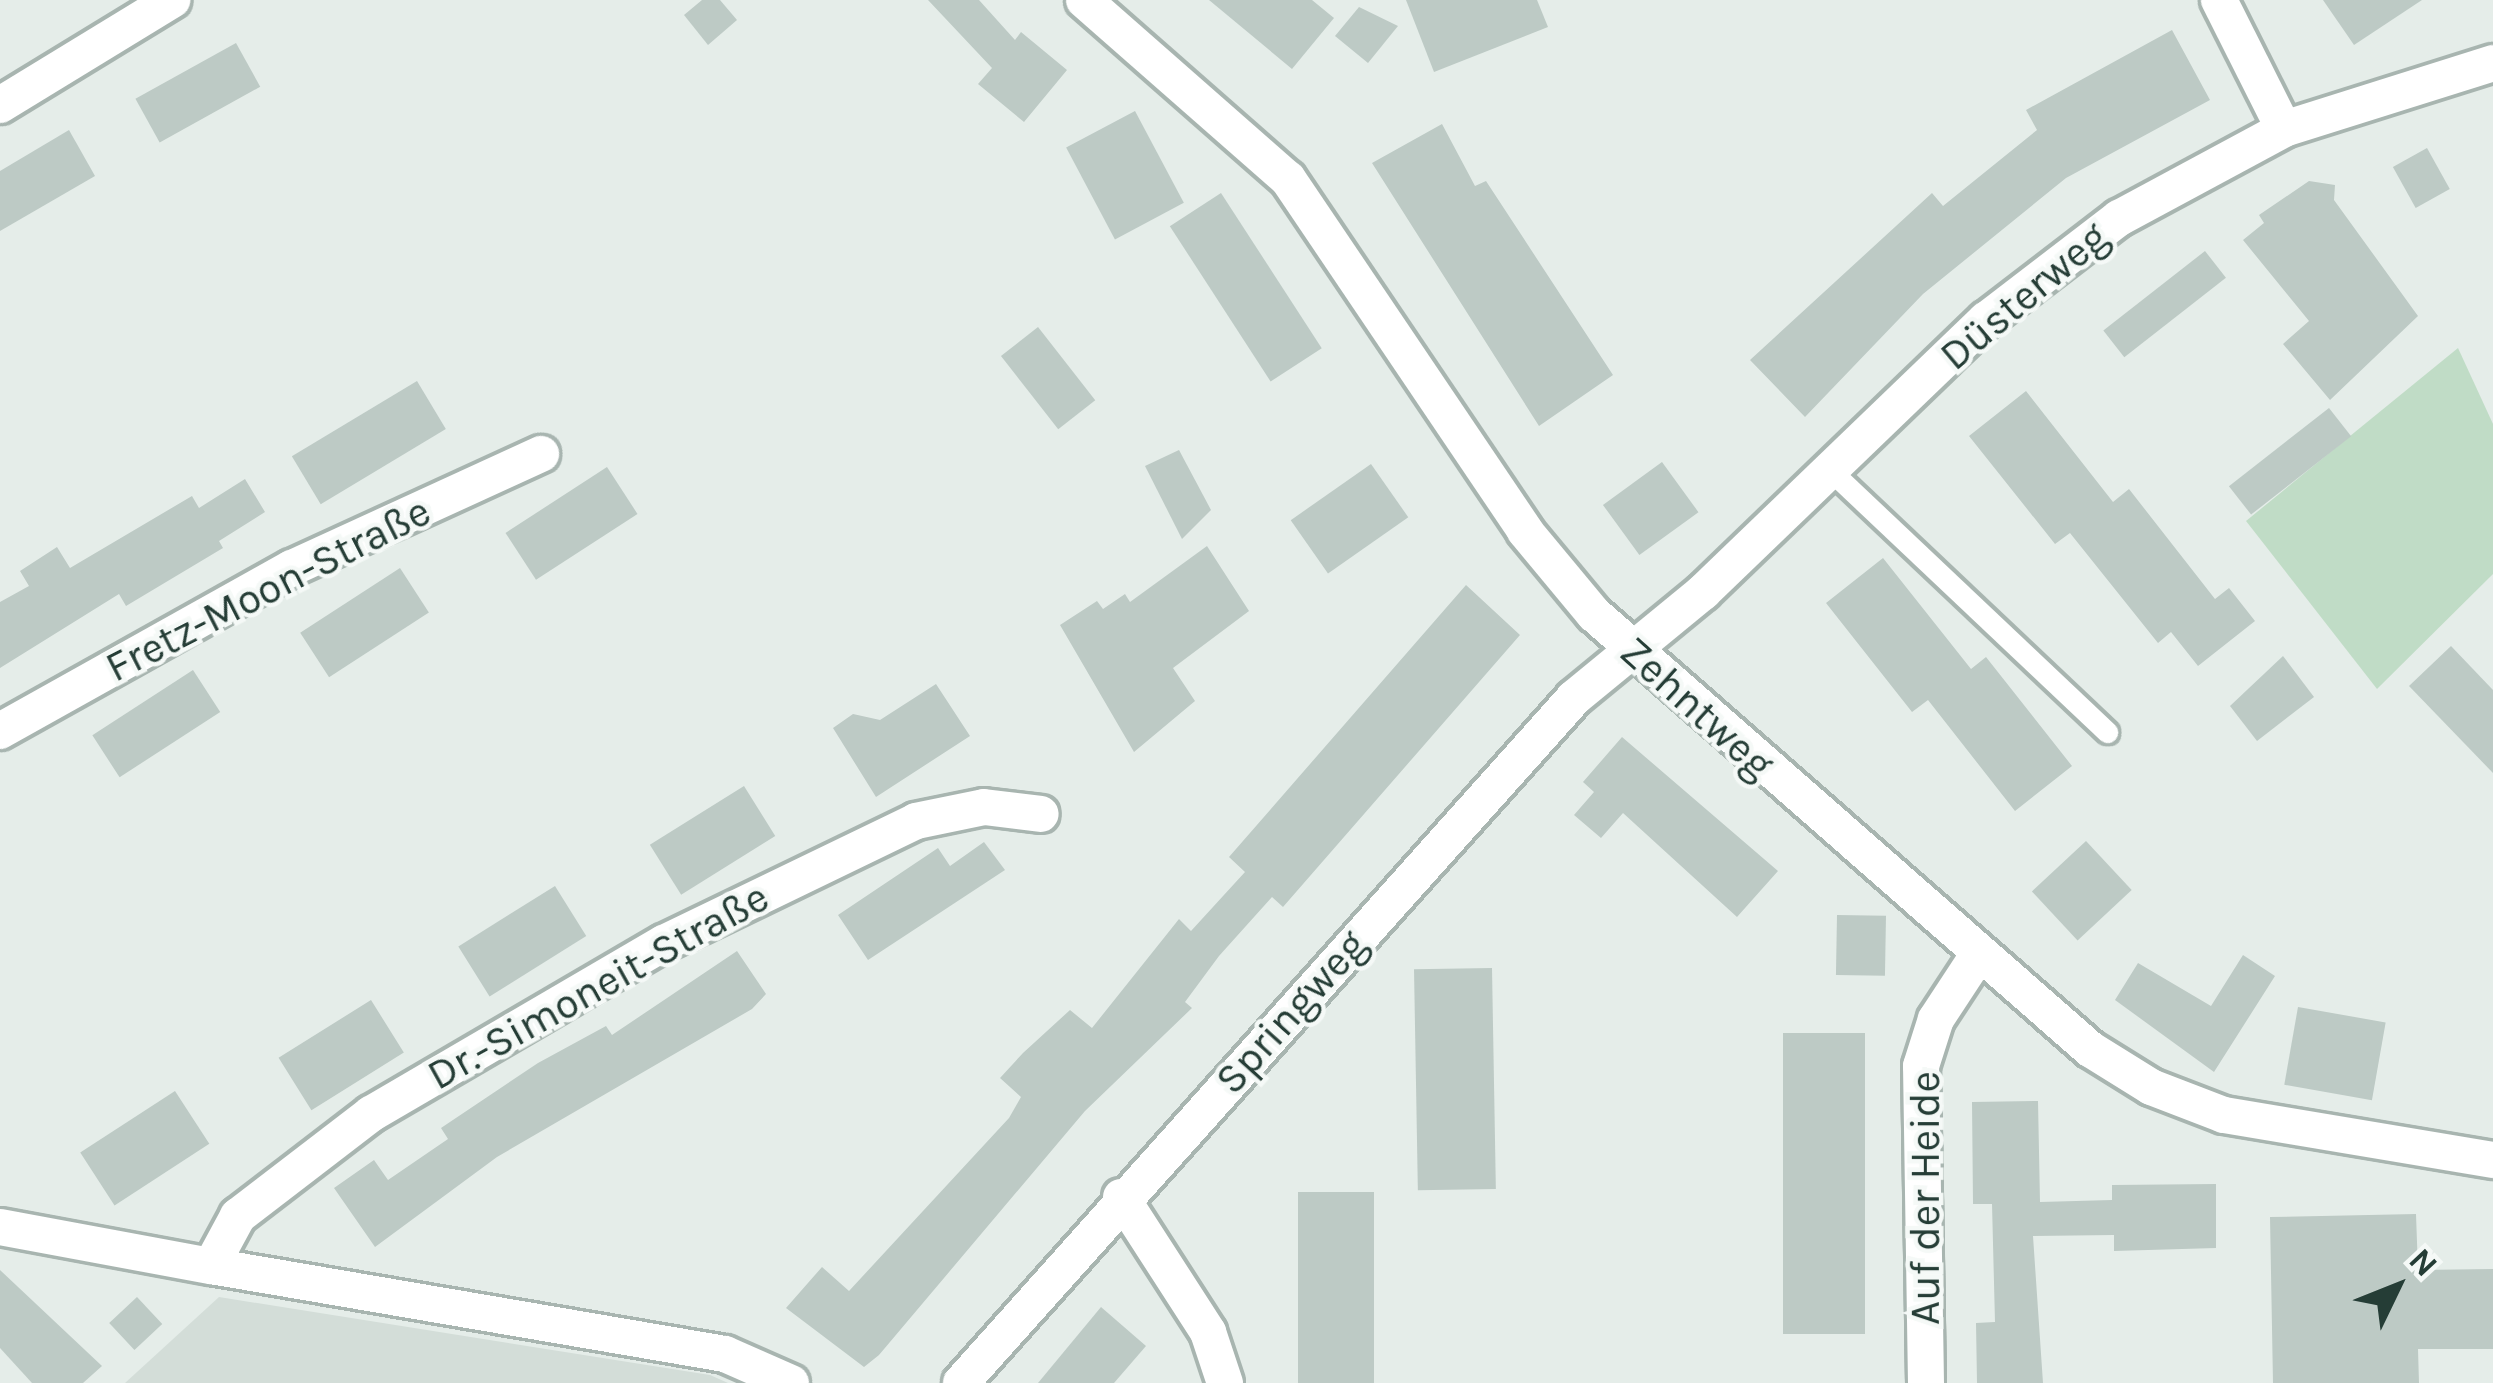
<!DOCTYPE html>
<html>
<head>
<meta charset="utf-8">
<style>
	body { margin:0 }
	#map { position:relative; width:2493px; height:1383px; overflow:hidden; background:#e5ede9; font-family:Karla,sans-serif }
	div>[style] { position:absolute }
	.built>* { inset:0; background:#d3ddd8 }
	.green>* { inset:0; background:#c0dcc6 }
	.building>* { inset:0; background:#bdcac5; transform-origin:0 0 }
	.roads { filter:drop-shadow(3px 0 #a8b5b0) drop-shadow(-3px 0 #a8b5b0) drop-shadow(0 3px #a8b5b0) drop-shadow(0 -3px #a8b5b0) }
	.lane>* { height:21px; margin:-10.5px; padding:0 10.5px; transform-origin:10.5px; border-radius:10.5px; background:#fff }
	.street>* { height:36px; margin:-18px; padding:0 18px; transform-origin:18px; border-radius:18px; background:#fff }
	.secondary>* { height:36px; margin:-18px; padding:0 18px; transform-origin:18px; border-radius:18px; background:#fff }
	span { translate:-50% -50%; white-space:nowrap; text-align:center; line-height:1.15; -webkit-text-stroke:9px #f5f9f7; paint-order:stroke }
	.street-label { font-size:42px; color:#253d36 }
	.north { position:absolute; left:2337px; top:1227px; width:120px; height:120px; -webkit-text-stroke:9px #f5f9f7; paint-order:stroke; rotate:47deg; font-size:33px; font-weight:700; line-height:48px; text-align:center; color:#253d36 }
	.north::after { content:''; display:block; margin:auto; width:42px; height:54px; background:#253d36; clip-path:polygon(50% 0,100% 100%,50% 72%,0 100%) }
</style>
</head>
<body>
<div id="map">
	<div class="built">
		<div style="clip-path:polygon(219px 1297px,710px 1375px,728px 1383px,125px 1383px)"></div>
	</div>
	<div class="green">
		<div style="clip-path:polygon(2458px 348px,2493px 424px,2493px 574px,2377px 689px,2246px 521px)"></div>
	</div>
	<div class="building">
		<div style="clip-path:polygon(702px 0,720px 0,737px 20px,708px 45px,684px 15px)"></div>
		<div style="clip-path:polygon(928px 0,979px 0,1015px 40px,1021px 32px,1067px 70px,1024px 122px,978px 84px,992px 68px)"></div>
		<div style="clip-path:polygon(1209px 0,1312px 0,1334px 18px,1292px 69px)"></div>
		<div style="clip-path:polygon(1406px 0,1537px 0,1548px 27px,1434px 72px)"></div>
		<div style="clip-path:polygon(2323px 0,2422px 0,2354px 45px)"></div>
		<div style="clip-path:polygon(1359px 7px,1398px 26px,1368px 63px,1335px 36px)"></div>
		<div style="clip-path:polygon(2172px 30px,2210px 100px,2066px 178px,1923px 294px,1805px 417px,1750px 360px,1932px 193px,1943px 206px,2037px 130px,2026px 110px)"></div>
		<div style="left:236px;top:43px;width:50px;height:115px;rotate:61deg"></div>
		<div style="left:1135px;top:111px;width:104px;height:78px;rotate:62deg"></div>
		<div style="clip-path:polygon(1442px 124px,1475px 186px,1486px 181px,1613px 375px,1539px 426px,1372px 163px)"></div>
		<div style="clip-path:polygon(69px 130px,95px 176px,0 231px,0 171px)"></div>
		<div style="left:2427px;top:148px;width:47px;height:39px;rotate:61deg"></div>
		<div style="clip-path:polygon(2309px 181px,2335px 185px,2334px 200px,2418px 316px,2330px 400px,2283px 344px,2309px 321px,2243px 240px,2264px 223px,2259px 215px)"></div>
		<div style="left:1221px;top:193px;width:185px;height:61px;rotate:57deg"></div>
		<div style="left:2205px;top:251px;width:34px;height:129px;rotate:52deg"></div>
		<div style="left:1038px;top:327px;width:93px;height:47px;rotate:52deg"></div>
		<div style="left:417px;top:381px;width:56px;height:146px;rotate:59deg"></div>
		<div style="clip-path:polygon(2026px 391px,2113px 502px,2129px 489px,2215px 599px,2229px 588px,2255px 621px,2198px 666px,2171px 632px,2158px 643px,2070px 533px,2055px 544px,1969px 436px)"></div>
		<div style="left:2329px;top:408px;width:36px;height:127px;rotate:52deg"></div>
		<div style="clip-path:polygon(1179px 450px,1211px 510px,1182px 539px,1145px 466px)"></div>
		<div style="left:1662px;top:462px;width:62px;height:73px;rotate:54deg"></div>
		<div style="left:1371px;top:464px;width:65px;height:98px;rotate:55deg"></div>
		<div style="left:607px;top:467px;width:56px;height:121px;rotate:57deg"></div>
		<div style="clip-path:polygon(245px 479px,265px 512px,219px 541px,223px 548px,126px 606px,119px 594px,0 668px,0 602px,29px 586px,20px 571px,57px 547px,70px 568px,192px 496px,199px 508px)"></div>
		<div style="clip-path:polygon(1207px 546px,1249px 611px,1173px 668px,1195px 701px,1134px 752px,1060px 625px,1097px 601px,1103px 609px,1125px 594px,1130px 602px)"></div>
		<div style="clip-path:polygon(1883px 558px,1971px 669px,1986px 657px,2072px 766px,2015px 811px,1928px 700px,1912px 712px,1826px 603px)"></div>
		<div style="left:400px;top:568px;width:53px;height:119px;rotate:57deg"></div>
		<div style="clip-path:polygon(1466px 585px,1520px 635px,1283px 907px,1272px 897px,1219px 956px,1185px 1002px,1192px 1008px,1085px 1111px,879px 1355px,864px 1367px,786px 1308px,822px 1267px,849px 1291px,1009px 1118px,1021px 1097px,1000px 1078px,1023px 1053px,1070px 1010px,1092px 1028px,1179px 919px,1191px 931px,1245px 872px,1229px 857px)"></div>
		<div style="clip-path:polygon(2451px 646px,2493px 690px,2493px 773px,2409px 686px)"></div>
		<div style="clip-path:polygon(2283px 656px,2314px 697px,2257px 741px,2230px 706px)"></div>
		<div style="left:193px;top:670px;width:50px;height:120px;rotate:57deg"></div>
		<div style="clip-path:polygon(936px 684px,970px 736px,876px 797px,833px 728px,853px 714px,880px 720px)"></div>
		<div style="clip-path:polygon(1622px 737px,1778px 871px,1737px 917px,1623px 813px,1601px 838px,1574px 815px,1594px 792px,1583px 782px)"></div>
		<div style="left:744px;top:786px;width:59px;height:111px;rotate:58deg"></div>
		<div style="left:2086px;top:841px;width:67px;height:74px;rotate:47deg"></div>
		<div style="clip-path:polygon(984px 842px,1005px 870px,868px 960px,838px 915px,938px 848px,950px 866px)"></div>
		<div style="left:555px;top:886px;width:59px;height:114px;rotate:58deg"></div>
		<div style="left:1837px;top:915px;width:49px;height:60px;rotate:1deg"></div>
		<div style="clip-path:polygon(737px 951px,766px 994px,752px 1009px,497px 1157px,375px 1247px,334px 1188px,374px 1160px,388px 1180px,448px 1139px,441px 1128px,538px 1063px,606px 1026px,612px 1035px)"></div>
		<div style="clip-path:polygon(2243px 955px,2275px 976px,2214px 1072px,2115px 1000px,2138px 963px,2211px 1006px)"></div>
		<div style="left:1492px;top:968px;width:221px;height:78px;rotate:89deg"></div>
		<div style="left:371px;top:1000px;width:62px;height:109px;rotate:58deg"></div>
		<div style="left:2298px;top:1007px;width:89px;height:79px;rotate:10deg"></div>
		<div style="left:1783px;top:1033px;width:82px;height:301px"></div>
		<div style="left:175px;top:1091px;width:63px;height:113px;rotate:57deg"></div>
		<div style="clip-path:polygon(2038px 1101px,2040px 1202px,2112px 1200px,2112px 1185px,2216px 1184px,2216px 1248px,2114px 1251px,2114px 1235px,2033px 1236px,2043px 1383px,1977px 1383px,1976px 1323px,1995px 1322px,1992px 1204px,1973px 1204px,1972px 1102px)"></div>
		<div style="left:1298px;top:1192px;width:76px;height:191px"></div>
		<div style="clip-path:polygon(2416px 1214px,2418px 1270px,2493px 1269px,2493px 1349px,2418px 1349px,2419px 1383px,2273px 1383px,2270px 1217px)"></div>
		<div style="clip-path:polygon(0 1270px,102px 1366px,83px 1383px,32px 1383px,0 1348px)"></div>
		<div style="left:137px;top:1297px;width:37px;height:38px;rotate:47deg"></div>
		<div style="clip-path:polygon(1101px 1307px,1146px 1346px,1114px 1383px,1038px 1383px)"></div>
	</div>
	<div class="roads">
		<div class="lane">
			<div style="left:1829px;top:469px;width:383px;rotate:43.4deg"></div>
		</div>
		<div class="street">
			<div style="left:2219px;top:0;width:144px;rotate:63.3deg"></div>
			<div style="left:0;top:105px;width:202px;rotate:-31.4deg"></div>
			<div style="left:0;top:731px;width:334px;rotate:-29.2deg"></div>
			<div style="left:292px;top:568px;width:274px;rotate:-24.6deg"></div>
			<div style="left:1121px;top:1197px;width:161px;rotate:57.2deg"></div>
			<div style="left:1208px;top:1332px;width:54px;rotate:71.6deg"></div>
			<div style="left:0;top:1227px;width:215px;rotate:10.5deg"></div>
			<div style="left:211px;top:1266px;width:57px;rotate:-61.6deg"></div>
			<div style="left:238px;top:1216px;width:168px;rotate:-37.5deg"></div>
			<div style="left:371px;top:1114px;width:339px;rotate:-30.3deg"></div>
			<div style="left:664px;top:943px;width:280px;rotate:-25.8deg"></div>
			<div style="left:916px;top:821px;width:69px;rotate:-11.6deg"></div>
			<div style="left:984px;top:807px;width:57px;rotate:7deg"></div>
			<div style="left:211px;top:1266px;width:521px;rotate:9.72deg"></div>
			<div style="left:725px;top:1354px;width:72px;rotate:23.7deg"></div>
			<div style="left:961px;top:1383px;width:919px;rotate:-48.17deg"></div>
			<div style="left:1574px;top:698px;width:167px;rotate:-39.4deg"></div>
			<div style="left:1703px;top:592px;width:393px;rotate:-43.9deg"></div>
			<div style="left:1986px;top:320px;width:168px;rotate:-37.5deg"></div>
			<div style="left:2119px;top:218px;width:187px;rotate:-28.3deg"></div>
			<div style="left:2284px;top:129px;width:219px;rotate:-17.5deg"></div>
			<div style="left:1926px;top:1383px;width:317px;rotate:-90.9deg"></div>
			<div style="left:1921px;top:1066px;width:49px;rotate:-72.3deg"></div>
			<div style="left:1936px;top:1019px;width:77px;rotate:-56.7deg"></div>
		</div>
		<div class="secondary">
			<div style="left:1084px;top:0;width:271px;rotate:41.3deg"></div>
			<div style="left:1288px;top:179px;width:424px;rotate:56deg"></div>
			<div style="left:1525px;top:531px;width:108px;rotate:50.3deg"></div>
			<div style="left:1594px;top:614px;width:660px;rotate:41.25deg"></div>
			<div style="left:2090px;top:1049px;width:72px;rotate:31.9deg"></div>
			<div style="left:2151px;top:1087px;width:78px;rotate:21deg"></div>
			<div style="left:2224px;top:1115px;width:273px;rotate:9.5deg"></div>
		</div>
	</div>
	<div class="street-label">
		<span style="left:2024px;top:296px;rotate:-40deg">Düsterweg</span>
		<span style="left:268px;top:589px;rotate:-27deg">Fretz-Moon-Straße</span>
		<span style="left:1697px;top:708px;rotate:42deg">Zehntweg</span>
		<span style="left:598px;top:986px;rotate:-29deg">Dr.-Simoneit-Straße</span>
		<span style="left:1291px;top:1012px;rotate:-48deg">Springweg</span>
		<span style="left:1925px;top:1198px;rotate:-90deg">Auf der Heide</span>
	</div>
	<div class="north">N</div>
</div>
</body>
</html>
